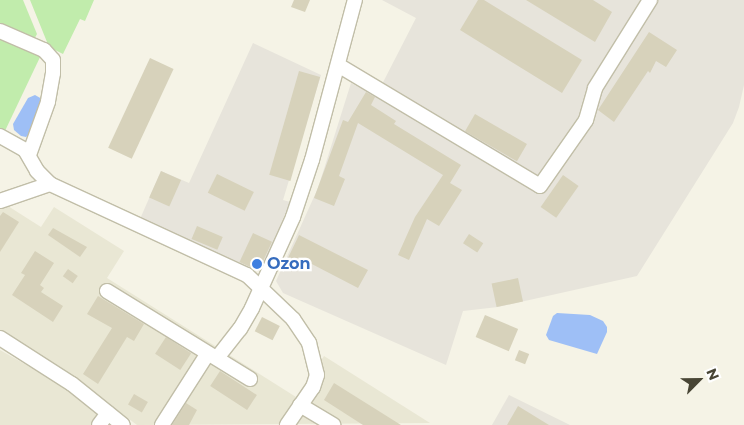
<!DOCTYPE html>
<html>
<head>
<meta charset="utf-8">
<style>
	body { margin:0 }
	#map { position:relative; width:744px; height:425px; overflow:hidden; background:#f5f3e6; font-family:Montserrat,sans-serif }
	div>[style] { position:absolute }
	.residential>* { inset:0; background:#e9e7d4 }
	.industrial>* { inset:0; background:#e7e4db }
	.green>* { inset:0; background:#c1ecac }
	.water>* { inset:0; background:#9ebff6 }
	.building>* { inset:0; background:#d7d2bb; transform-origin:0 0 }
	.roads { filter:drop-shadow(1px 0 #c1bea8) drop-shadow(-1px 0 #c1bea8) drop-shadow(0 1px #c1bea8) drop-shadow(0 -1px #c1bea8) }
	.minor>* { height:14px; margin:-7px; padding:0 7px; transform-origin:7px; border-radius:7px; background:#fff }
	.dots>* { width:14px; height:14px; translate:-50% -50%; box-sizing:border-box; border:2px solid #fff; border-radius:50% }
	span { translate:-50% -50%; white-space:nowrap; text-align:center; line-height:1.15; -webkit-text-stroke:4.5px #fff; paint-order:stroke }
	.shop-label { font-size:16px; color:#366cbe; font-weight:700 }
	.left { translate:0 -50%; text-align:left }
	.north { position:absolute; left:674px; top:355px; width:50px; height:50px; -webkit-text-stroke:4px #fff; paint-order:stroke; rotate:67deg; font-size:14px; font-weight:700; line-height:20px; text-align:center; color:#484535 }
	.north::after { content:''; display:block; margin:auto; width:18px; height:22px; background:#484535; clip-path:polygon(50% 0,100% 100%,50% 72%,0 100%) }
</style>
</head>
<body>
<div id="map">
	<div class="residential">
		<div style="clip-path:polygon(0 201px,41px 227px,54px 207px,124px 251px,107px 278px,296px 397px,324px 356px,430px 423px,137px 425px,73px 377px,0 330px)"></div>
		<div style="clip-path:polygon(0 350px,62px 385px,101px 414px,94px 425px,0 425px)"></div>
	</div>
	<div class="industrial">
		<div style="clip-path:polygon(382px 0,744px 0,744px 85px,739px 107px,733px 123px,637px 276px,498px 307px,463px 311px,446px 365px,283px 293px,276px 281px,318px 188px,351px 83px,376px 96px,416px 18px)"></div>
		<div style="clip-path:polygon(253px 43px,321px 75px,283px 200px,290px 202px,261px 272px,140px 219px,161px 171px,189px 183px)"></div>
		<div style="clip-path:polygon(509px 395px,570px 425px,492px 425px)"></div>
	</div>
	<div class="green">
		<div style="clip-path:polygon(0 0,23px 0,37px 34px,33px 41px,0 28px)"></div>
		<div style="clip-path:polygon(30px 0,94px 0,85px 21px,80px 19px,63px 54px,49px 47px)"></div>
		<div style="clip-path:polygon(0 38px,42px 53px,4px 133px,0 131px)"></div>
	</div>
	<div class="water">
		<div style="clip-path:polygon(35px 95px,42px 99px,31px 133px,26px 137px,21px 136px,14px 130px,13px 124px,28px 98px)"></div>
		<div style="clip-path:polygon(557px 313px,590px 315px,603px 321px,607px 327px,607px 332px,597px 354px,549px 340px,546px 335px,553px 316px)"></div>
	</div>
	<div class="building">
		<div style="clip-path:polygon(294px 0,310px 0,305px 12px,291px 7px)"></div>
		<div style="clip-path:polygon(478px 0,484px 0,582px 60px,562px 93px,460px 30px)"></div>
		<div style="clip-path:polygon(526px 0,593px 0,612px 12px,595px 42px)"></div>
		<div style="clip-path:polygon(649px 32px,677px 50px,666px 67px,656px 61px,650px 73px,648px 71px,614px 122px,598px 110px)"></div>
		<div style="left:150px;top:58px;width:26px;height:99px;rotate:25deg"></div>
		<div style="left:299px;top:71px;width:22px;height:108px;rotate:16deg"></div>
		<div style="clip-path:polygon(366px 92px,375px 97px,371px 105px,396px 121px,394px 124px,461px 165px,450px 183px,462px 190px,439px 226px,427px 219px,409px 260px,398px 255px,415px 217px,443px 175px,358px 123px,339px 176px,345px 179px,334px 206px,314px 198px,343px 120px,348px 122px)"></div>
		<div style="left:475px;top:114px;width:60px;height:20px;rotate:30deg"></div>
		<div style="left:161px;top:171px;width:22px;height:29px;rotate:24deg"></div>
		<div style="left:217px;top:174px;width:41px;height:21px;rotate:26deg"></div>
		<div style="left:563px;top:175px;width:19px;height:39px;rotate:35deg"></div>
		<div style="clip-path:polygon(3px 212px,19px 222px,0 252px,0 216px)"></div>
		<div style="left:197px;top:226px;width:28px;height:14px;rotate:23deg"></div>
		<div style="clip-path:polygon(53px 228px,87px 247px,80px 257px,48px 235px)"></div>
		<div style="left:253px;top:233px;width:21px;height:32px;rotate:25deg"></div>
		<div style="left:469px;top:234px;width:17px;height:11px;rotate:33deg"></div>
		<div style="clip-path:polygon(299px 235px,368px 270px,358px 288px,306px 261px,302px 270px,286px 262px)"></div>
		<div style="clip-path:polygon(35px 251px,54px 263px,40px 285px,44px 288px,41px 292px,63px 306px,53px 322px,12px 295px,25px 275px,21px 273px)"></div>
		<div style="left:68px;top:269px;width:12px;height:9px;rotate:35deg"></div>
		<div style="left:518px;top:278px;width:24px;height:27px;rotate:78deg"></div>
		<div style="clip-path:polygon(98px 296px,144px 324px,134px 341px,127px 337px,98px 384px,83px 374px,112px 328px,87px 314px)"></div>
		<div style="left:485px;top:315px;width:36px;height:24px;rotate:23deg"></div>
		<div style="left:262px;top:317px;width:20px;height:16px;rotate:27deg"></div>
		<div style="left:166px;top:337px;width:30px;height:20px;rotate:33deg"></div>
		<div style="left:519px;top:350px;width:11px;height:11px;rotate:22deg"></div>
		<div style="left:220px;top:371px;width:44px;height:18px;rotate:33deg"></div>
		<div style="clip-path:polygon(334px 383px,401px 425px,363px 425px,324px 400px)"></div>
		<div style="left:134px;top:394px;width:16px;height:12px;rotate:30deg"></div>
		<div style="clip-path:polygon(186px 403px,197px 410px,189px 425px,172px 425px)"></div>
		<div style="clip-path:polygon(518px 406px,549px 425px,507px 425px)"></div>
	</div>
	<div class="roads">
		<div class="minor">
			<div style="left:0;top:31px;width:48px;rotate:23.4deg"></div>
			<div style="left:44px;top:50px;width:13px;rotate:48deg"></div>
			<div style="left:53px;top:60px;width:13px;rotate:90deg"></div>
			<div style="left:53px;top:73px;width:29px;rotate:100deg"></div>
			<div style="left:48px;top:102px;width:56px;rotate:109.7deg"></div>
			<div style="left:338px;top:65px;width:235px;rotate:30.9deg"></div>
			<div style="left:540px;top:186px;width:80px;rotate:-55.1deg"></div>
			<div style="left:586px;top:120px;width:33px;rotate:-74deg"></div>
			<div style="left:595px;top:88px;width:104px;rotate:-58deg"></div>
			<div style="left:0;top:136px;width:29px;rotate:29deg"></div>
			<div style="left:25px;top:150px;width:24px;rotate:60deg"></div>
			<div style="left:37px;top:171px;width:18px;rotate:45deg"></div>
			<div style="left:50px;top:184px;width:217px;rotate:24.8deg"></div>
			<div style="left:247px;top:275px;width:64px;rotate:43.7deg"></div>
			<div style="left:293px;top:319px;width:29px;rotate:56deg"></div>
			<div style="left:309px;top:343px;width:33px;rotate:76deg"></div>
			<div style="left:317px;top:375px;width:13px;rotate:108deg"></div>
			<div style="left:313px;top:387px;width:46px;rotate:124.4deg"></div>
			<div style="left:0;top:201px;width:53px;rotate:-18.8deg"></div>
			<div style="left:107px;top:291px;width:168px;rotate:31.6deg"></div>
			<div style="left:0;top:338px;width:85px;rotate:32.6deg"></div>
			<div style="left:72px;top:384px;width:65px;rotate:38.8deg"></div>
			<div style="left:217px;top:358px;width:37px;rotate:-52deg"></div>
			<div style="left:240px;top:329px;width:24px;rotate:-60deg"></div>
			<div style="left:252px;top:308px;width:100px;rotate:-65.7deg"></div>
			<div style="left:293px;top:217px;width:60px;rotate:-71.6deg"></div>
			<div style="left:312px;top:160px;width:166px;rotate:-75deg"></div>
			<div style="left:300px;top:405px;width:39px;rotate:31deg"></div>
			<div style="left:99px;top:425px;width:15px;rotate:-53deg"></div>
			<div style="left:162px;top:425px;width:85px;rotate:-57.4deg"></div>
		</div>
	</div>
	<div class="dots">
		<div style="left:257px;top:264px;background:#3f7fe0"></div>
	</div>
	<div class="shop-label">
		<span class="left" style="left:267px;top:264px">Ozon</span>
	</div>
	<div class="north">N</div>
</div>
</body>
</html>
